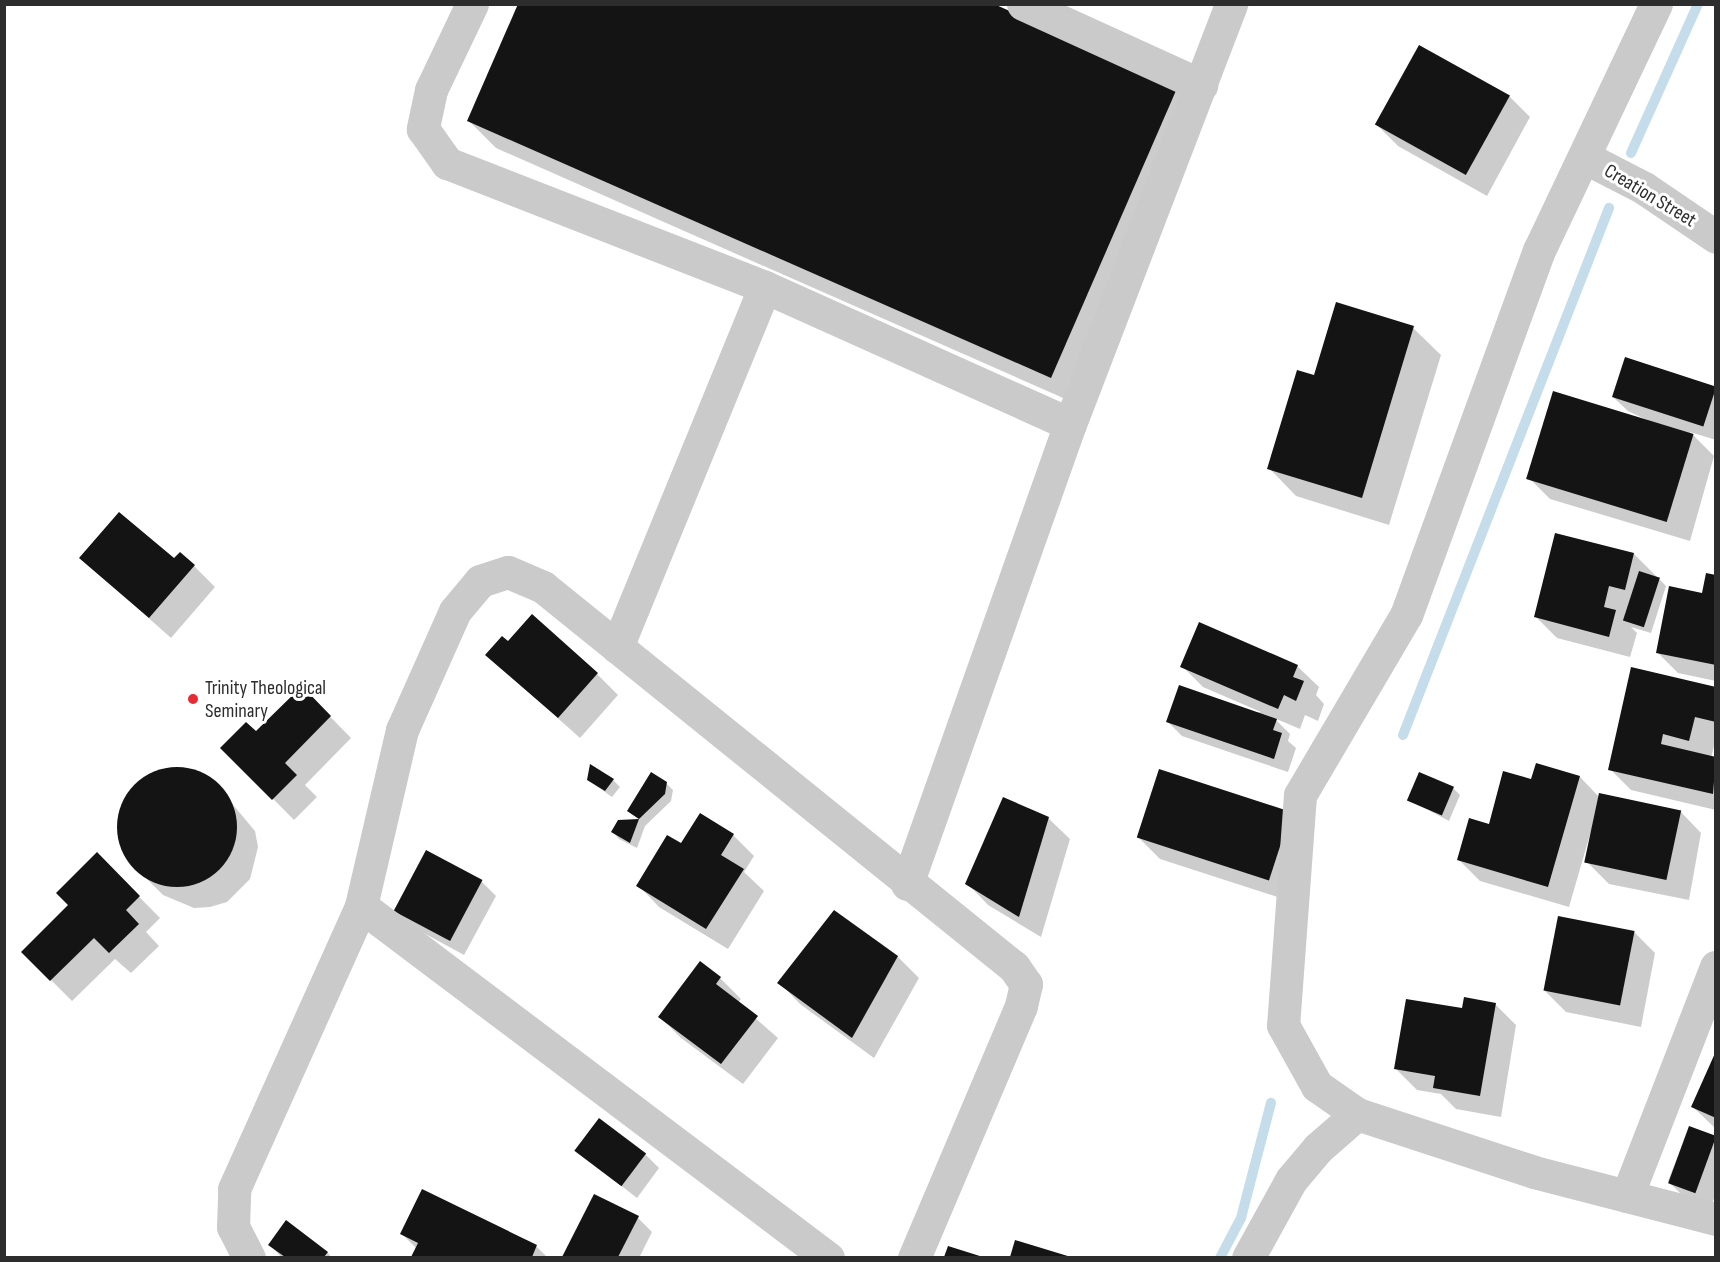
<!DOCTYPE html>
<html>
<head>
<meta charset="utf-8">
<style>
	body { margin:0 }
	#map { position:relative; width:1720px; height:1262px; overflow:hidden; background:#fff; font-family:"Sofia Sans Condensed",sans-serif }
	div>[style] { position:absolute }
	.shadow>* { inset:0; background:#0003 }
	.stream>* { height:10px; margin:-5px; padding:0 5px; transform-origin:5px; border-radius:5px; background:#c5dceb }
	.building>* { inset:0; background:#141414; transform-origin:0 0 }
	.round { border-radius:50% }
	.minor>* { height:33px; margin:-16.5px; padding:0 16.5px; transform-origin:16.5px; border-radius:16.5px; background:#cacaca }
	.dots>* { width:16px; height:16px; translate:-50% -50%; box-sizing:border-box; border:3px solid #fff; border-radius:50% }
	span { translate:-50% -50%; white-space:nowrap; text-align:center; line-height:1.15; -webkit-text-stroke:6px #fff; paint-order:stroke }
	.street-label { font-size:20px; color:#2d2d2d }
	.poi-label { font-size:20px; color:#2d2d2d }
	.left { translate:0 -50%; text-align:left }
	.frame { position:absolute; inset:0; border:6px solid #2d2d2d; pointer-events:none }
</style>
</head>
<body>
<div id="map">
	<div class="shadow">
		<div style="clip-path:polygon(1178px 87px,1205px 115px,1079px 405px,496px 148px,469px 121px)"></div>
		<div style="clip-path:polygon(1509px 96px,1530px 117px,1487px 196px,1398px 146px,1377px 125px)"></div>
		<div style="clip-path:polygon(1413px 328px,1441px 355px,1389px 525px,1296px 496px,1269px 468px)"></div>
		<div style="clip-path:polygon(1716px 388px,1716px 440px,1690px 432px,1714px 456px,1690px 541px,1550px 499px,1529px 478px,1647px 420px,1628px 411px,1613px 397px)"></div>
		<div style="clip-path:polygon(1634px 554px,1666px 586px,1651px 633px,1631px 627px,1637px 633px,1630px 657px,1557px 638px,1535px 616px)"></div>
		<div style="clip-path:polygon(81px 558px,174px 560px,194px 566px,215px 587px,171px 638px)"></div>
		<div style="clip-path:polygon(1716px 576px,1716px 681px,1678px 673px,1657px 652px)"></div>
		<div style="clip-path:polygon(487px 655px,597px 674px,618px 695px,580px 738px)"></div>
		<div style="clip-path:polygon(1182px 666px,1297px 666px,1319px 687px,1316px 695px,1324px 704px,1318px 721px,1305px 715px,1300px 729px,1274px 718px,1290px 734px,1288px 741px,1296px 748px,1288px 772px,1182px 736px,1168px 722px,1261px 712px,1203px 687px)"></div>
		<div style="clip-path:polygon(302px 688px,351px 738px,305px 785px,317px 797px,294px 820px,223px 748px,256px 733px)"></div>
		<div style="clip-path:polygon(1716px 688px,1716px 738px,1711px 758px,1716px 759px,1716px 810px,1631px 790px,1610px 769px)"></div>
		<div style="clip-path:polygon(182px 769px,213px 781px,255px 831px,258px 847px,250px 879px,227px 902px,210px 907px,194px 908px,163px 895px,129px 861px,119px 830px,126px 798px,150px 775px)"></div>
		<div style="clip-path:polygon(1580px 777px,1600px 798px,1680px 811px,1701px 833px,1689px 900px,1609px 884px,1588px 863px,1591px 831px,1569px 907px,1480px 881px,1459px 860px,1532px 781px)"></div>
		<div style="clip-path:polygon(588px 780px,613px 780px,620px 787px,612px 797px)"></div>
		<div style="clip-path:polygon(666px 783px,673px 790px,671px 801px,645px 826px,637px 848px,619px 839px,613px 832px,619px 821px,640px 820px,628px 811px)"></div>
		<div style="clip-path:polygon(1453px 788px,1460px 795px,1449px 821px,1409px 800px)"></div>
		<div style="clip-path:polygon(1290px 813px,1290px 901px,1160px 859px,1139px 838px)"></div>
		<div style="clip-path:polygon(1048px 818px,1070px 839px,1041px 937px,988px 905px,967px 883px)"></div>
		<div style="clip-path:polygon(733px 835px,754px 856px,744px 872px,764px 891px,728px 949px,659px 907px,638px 885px,682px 846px)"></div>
		<div style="clip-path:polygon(426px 852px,481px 881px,496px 896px,464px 955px,409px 925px,395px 911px)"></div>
		<div style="clip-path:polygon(97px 854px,160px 918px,146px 932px,159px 946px,131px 973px,115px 959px,72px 1001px,23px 952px,70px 906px)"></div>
		<div style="clip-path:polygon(835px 912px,898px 957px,919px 978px,874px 1058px,800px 1004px,779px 982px)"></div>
		<div style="clip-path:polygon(1634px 932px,1655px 953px,1641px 1027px,1566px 1012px,1545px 991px)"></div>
		<div style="clip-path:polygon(720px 978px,741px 999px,738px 1003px,778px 1038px,743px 1084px,681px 1038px,660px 1017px)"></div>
		<div style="clip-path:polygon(1495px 1004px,1516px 1025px,1501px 1117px,1456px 1109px,1441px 1094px,1417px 1090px,1396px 1069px,1464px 1010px)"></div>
		<div style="clip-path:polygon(1716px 1055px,1716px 1129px,1693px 1107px)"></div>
		<div style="clip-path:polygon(1689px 1128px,1716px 1138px,1716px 1194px,1711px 1206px,1682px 1195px,1668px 1181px)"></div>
		<div style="clip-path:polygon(577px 1151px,645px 1154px,659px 1168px,637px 1198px)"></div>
		<div style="clip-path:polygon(423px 1191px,537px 1247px,548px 1258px,413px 1258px,417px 1249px,402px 1234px)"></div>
		<div style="clip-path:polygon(594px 1196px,638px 1218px,652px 1232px,639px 1258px,564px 1258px)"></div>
		<div style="clip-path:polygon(287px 1222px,328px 1253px,332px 1258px,282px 1258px,270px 1245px)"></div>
		<div style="clip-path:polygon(1016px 1242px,1068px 1258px,1012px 1258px)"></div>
	</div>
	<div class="stream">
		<div style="left:1631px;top:153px;width:163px;rotate:-65.8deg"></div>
		<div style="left:1403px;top:735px;width:566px;rotate:-68.65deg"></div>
		<div style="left:1220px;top:1258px;width:45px;rotate:-62.3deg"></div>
		<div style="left:1241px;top:1218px;width:119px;rotate:-75.4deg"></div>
	</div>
	<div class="building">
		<div style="clip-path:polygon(518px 4px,994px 4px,1178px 86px,1051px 378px,467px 121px)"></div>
		<div style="left:1419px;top:45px;width:104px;height:91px;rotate:29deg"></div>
		<div style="clip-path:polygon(1336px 302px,1414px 326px,1362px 498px,1267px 469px,1297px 370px,1314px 375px)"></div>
		<div style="left:1625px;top:357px;width:96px;height:42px;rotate:18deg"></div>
		<div style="left:1553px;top:391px;width:147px;height:92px;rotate:17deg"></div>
		<div style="clip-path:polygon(119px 512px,174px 558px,180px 552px,195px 565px,149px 618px,79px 558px)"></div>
		<div style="clip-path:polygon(1555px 533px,1634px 553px,1625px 590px,1609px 586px,1604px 607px,1616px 610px,1609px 637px,1534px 617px)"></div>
		<div style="left:1639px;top:571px;width:22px;height:52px;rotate:18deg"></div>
		<div style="clip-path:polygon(1706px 573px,1716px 575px,1716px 665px,1656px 653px,1669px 586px,1702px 593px)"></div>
		<div style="clip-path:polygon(532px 614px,598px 673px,558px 718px,485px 655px,502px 636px,508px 641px)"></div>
		<div style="clip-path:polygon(1199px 622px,1298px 665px,1293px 677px,1304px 681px,1296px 701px,1284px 695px,1278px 709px,1180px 667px)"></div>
		<div style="clip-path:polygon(1631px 667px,1716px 687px,1716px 722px,1695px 717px,1689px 741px,1663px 734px,1661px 744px,1716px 757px,1713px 794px,1608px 770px)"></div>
		<div style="clip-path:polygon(1179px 685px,1277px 719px,1273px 730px,1282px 733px,1274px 759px,1166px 722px)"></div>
		<div style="clip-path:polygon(302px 686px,331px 716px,285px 763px,297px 775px,272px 800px,220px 748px,246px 722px,256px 731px)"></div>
		<div style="clip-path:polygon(1536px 763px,1580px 776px,1548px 887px,1457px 860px,1469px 818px,1489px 824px,1503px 771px,1531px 779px)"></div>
		<div style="clip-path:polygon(590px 764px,614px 779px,605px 791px,587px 780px)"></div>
		<div class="round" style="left:117px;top:767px;width:120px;height:120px"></div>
		<div style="left:1159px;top:769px;width:139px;height:72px;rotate:18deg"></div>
		<div style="clip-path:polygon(651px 772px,667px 782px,665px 794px,639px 819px,630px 843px,611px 832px,618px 820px,639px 819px,627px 811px)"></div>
		<div style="left:1419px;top:772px;width:38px;height:31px;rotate:23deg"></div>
		<div style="left:1599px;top:793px;width:84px;height:71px;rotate:12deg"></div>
		<div style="clip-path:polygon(1003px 797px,1049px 817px,1019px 917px,965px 884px)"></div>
		<div style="clip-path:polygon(700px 813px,734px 834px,721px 855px,744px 869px,706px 929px,636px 886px,667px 835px,681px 843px)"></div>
		<div style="left:426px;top:850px;width:64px;height:69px;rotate:28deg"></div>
		<div style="clip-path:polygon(97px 852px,140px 896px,126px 910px,139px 924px,109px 953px,94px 938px,50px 981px,21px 952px,68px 905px,56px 893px)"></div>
		<div style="clip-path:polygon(834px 910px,898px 956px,852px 1038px,777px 983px)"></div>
		<div style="left:1558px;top:916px;width:78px;height:76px;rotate:11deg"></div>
		<div style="clip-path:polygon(700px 961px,721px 977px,716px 984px,758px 1016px,721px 1064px,658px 1017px)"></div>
		<div style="clip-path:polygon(1464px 997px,1496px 1003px,1480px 1096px,1433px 1088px,1435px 1076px,1394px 1069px,1406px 999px,1462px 1008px)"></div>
		<div style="clip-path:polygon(1716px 1051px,1716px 1118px,1691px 1107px)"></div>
		<div style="left:599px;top:1118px;width:59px;height:41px;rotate:37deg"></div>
		<div style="left:1689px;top:1126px;width:29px;height:61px;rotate:20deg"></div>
		<div style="clip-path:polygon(422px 1189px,537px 1245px,532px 1257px,411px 1257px,418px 1243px,400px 1234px)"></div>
		<div style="clip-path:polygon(594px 1194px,639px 1216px,618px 1257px,562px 1257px)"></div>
		<div style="clip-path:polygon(286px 1220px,328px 1252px,324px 1257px,285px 1257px,268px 1245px)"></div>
		<div style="clip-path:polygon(1015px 1240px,1071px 1257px,1010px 1257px)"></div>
		<div style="clip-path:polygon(948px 1246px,983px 1257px,944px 1257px)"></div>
	</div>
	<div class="minor">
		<div style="left:472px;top:4px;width:95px;rotate:115.5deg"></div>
		<div style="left:431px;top:90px;width:40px;rotate:102deg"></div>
		<div style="left:423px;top:129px;width:42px;rotate:54.8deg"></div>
		<div style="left:447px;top:163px;width:341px;rotate:21.3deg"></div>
		<div style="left:765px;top:287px;width:334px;rotate:24.2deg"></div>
		<div style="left:1023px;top:4px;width:196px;rotate:24.5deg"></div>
		<div style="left:1656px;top:4px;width:272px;rotate:115.4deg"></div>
		<div style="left:1539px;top:250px;width:388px;rotate:110deg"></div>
		<div style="left:1406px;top:615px;width:209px;rotate:120.5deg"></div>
		<div style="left:1300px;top:795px;width:231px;rotate:94.2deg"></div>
		<div style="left:1283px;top:1025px;width:70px;rotate:60.9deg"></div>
		<div style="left:1317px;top:1086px;width:49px;rotate:35deg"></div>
		<div style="left:1357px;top:1114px;width:186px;rotate:18.1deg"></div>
		<div style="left:1534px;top:1172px;width:188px;rotate:14.5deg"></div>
		<div style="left:1584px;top:157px;width:68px;rotate:27.3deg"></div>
		<div style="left:1644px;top:188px;width:87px;rotate:34.2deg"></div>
		<div style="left:617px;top:647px;width:389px;rotate:-67.7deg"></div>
		<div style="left:907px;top:884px;width:488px;rotate:-70.5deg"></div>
		<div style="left:1070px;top:424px;width:450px;rotate:-69deg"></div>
		<div style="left:361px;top:906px;width:585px;rotate:37.01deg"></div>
		<div style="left:1627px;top:1196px;width:246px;rotate:-68.8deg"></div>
		<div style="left:249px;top:1258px;width:35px;rotate:-117deg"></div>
		<div style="left:233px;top:1227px;width:38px;rotate:-88deg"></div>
		<div style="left:234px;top:1189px;width:310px;rotate:-65.8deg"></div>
		<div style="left:361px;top:906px;width:181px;rotate:-76.9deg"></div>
		<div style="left:402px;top:730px;width:130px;rotate:-66deg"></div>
		<div style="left:455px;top:611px;width:39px;rotate:-50deg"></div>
		<div style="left:480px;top:581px;width:29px;rotate:-18deg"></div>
		<div style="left:508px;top:572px;width:38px;rotate:23deg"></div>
		<div style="left:543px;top:587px;width:605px;rotate:38.9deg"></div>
		<div style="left:1014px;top:967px;width:21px;rotate:55deg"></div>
		<div style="left:1026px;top:984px;width:23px;rotate:103deg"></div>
		<div style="left:1021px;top:1006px;width:274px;rotate:113deg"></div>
		<div style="left:1248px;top:1258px;width:89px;rotate:-61.1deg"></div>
		<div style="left:1291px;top:1180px;width:42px;rotate:-49.8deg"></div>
		<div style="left:1318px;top:1148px;width:52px;rotate:-41.1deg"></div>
	</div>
	<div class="dots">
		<div style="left:193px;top:699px;background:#e82a34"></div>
	</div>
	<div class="street-label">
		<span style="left:1650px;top:196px;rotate:31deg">Creation Street</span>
	</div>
	<div class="poi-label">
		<span class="left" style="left:205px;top:700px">Trinity Theological<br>Seminary</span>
	</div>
	<div class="frame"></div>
</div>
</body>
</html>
